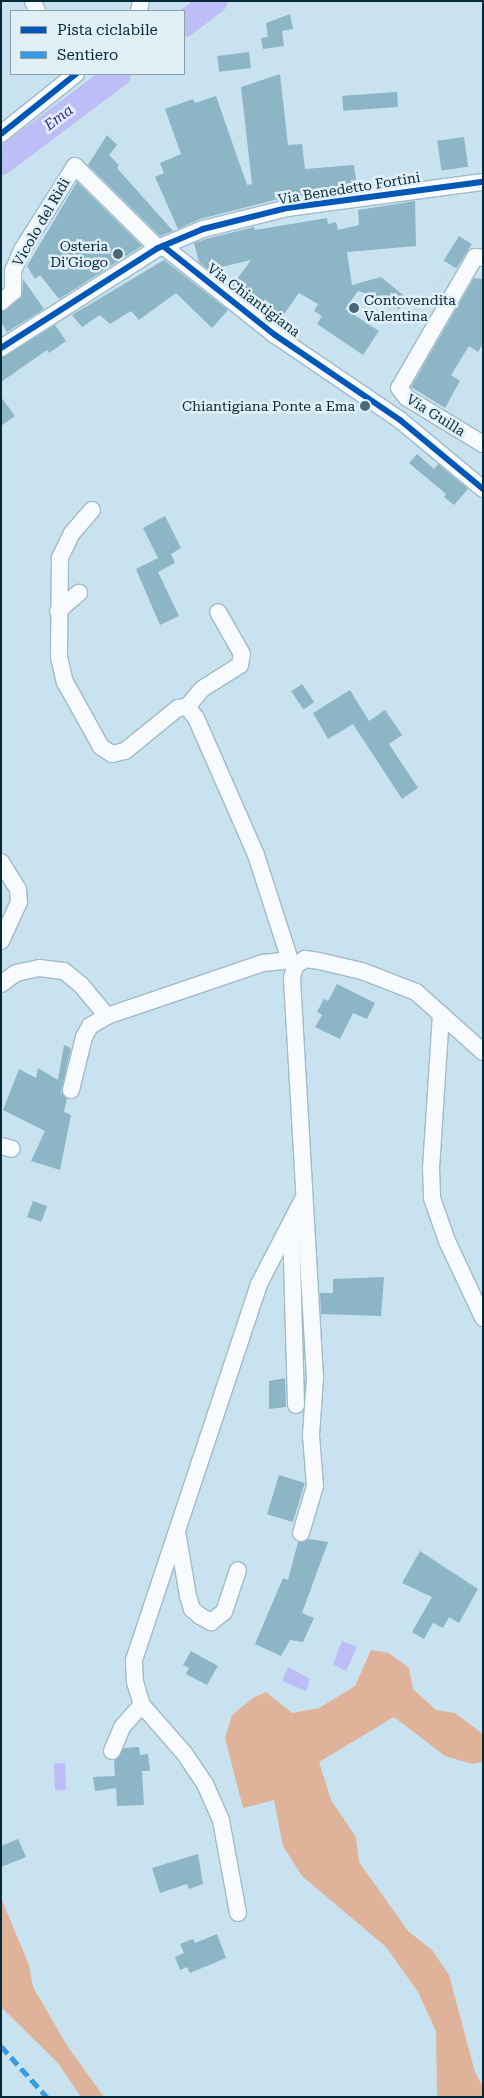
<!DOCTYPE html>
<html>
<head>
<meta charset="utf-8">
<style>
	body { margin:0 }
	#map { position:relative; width:484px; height:2098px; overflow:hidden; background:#c9e2ef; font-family:"Roboto Serif",serif }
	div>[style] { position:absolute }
	.forest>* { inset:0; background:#deb399 }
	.water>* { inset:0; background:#bdbdf8; transform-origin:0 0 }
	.river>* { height:26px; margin:-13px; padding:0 13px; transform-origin:13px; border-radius:13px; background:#bdbdf8 }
	.building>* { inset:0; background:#8cb5c6; transform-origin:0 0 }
	.path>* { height:2.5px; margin-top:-1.25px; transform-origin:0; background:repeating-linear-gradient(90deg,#d1dade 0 2.5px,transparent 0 5px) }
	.roads { filter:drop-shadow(1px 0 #a0bac7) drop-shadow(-1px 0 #a0bac7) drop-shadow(0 1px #a0bac7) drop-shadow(0 -1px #a0bac7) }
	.minor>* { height:16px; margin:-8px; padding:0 8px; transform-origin:8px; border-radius:8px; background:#f7fbfd }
	.quiet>* { height:5px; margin-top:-2.5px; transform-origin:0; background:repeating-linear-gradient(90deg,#399ce2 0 10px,transparent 0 15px) }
	.cycleway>* { height:6px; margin:-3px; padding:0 3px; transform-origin:3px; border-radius:3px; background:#0057b8 }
	.dots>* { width:14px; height:14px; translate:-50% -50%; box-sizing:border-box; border:2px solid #e1eff7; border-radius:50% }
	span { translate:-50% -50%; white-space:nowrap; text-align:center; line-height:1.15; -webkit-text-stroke:5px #e1eff7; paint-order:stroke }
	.street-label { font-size:14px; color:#052836 }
	.poi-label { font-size:14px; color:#052836 }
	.right { translate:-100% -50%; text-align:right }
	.left { translate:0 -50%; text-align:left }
	.water-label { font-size:15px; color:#4a2998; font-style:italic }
	.frame { position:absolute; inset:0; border:2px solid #052836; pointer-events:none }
	.legend { position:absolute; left:10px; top:10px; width:175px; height:65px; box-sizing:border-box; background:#e1eff7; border:1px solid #899faa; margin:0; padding:6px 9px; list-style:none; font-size:15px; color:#052836 }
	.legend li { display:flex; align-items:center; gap:10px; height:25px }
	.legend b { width:25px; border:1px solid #899faa }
</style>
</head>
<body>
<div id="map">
	<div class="forest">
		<div style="clip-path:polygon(371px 1650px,389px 1653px,409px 1668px,413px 1689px,436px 1710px,455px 1713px,483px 1734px,483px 1762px,472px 1764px,445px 1756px,394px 1717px,319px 1762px,331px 1800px,356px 1837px,359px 1862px,408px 1931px,432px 1950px,449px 1975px,475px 2072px,483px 2087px,483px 2097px,437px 2097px,436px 2031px,418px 1992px,386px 1947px,302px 1876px,283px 1846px,274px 1800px,243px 1808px,225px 1738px,232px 1715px,253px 1698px,266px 1692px,292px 1713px,319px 1708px,355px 1686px)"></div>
		<div style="clip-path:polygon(1px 1898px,29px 1965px,33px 1987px,68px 2047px,104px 2097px,81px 2097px,58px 2063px,1px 2007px)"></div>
	</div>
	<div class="water">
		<div style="clip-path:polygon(342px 1641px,357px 1647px,346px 1671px,333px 1664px)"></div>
		<div style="clip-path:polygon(288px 1667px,310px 1679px,306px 1691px,282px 1681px)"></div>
		<div style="left:65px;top:1763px;width:27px;height:11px;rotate:88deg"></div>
	</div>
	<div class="river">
		<div style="left:184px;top:24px;width:38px;rotate:-37deg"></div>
		<div style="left:1px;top:162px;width:146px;rotate:-36.9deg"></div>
	</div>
	<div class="building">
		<div style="clip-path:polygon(290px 14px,293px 29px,282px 31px,284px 46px,263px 49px,261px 38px,268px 37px,266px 23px)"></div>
		<div style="left:249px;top:52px;width:16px;height:32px;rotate:83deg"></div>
		<div style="clip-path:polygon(280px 74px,288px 145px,302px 144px,305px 169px,354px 165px,357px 188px,278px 199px,200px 219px,178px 229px,155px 177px,164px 173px,160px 163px,181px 154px,165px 109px,193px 99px,195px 103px,216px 96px,247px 185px,252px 184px,241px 87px)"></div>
		<div style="left:397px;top:92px;width:15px;height:55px;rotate:86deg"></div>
		<div style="clip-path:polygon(107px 135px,117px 145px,109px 155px,119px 165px,117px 168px,173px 231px,160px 236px,88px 165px)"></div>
		<div style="left:464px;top:137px;width:30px;height:27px;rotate:82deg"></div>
		<div style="clip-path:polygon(77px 182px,142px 246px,59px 299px,40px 275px,35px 279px,27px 266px)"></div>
		<div style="clip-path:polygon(415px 201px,416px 246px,347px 252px,352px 285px,381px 277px,408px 299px,399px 309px,384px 299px,358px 291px,345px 309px,379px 331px,363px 355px,317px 324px,322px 316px,314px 311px,318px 304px,299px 293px,277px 324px,231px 287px,251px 260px,209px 270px,199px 262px,194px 243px,206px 239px,254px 227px,255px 230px,327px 218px,328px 224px,336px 222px,338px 230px,359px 225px,358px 210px)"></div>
		<div style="left:459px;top:236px;width:15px;height:29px;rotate:32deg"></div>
		<div style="clip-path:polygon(164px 260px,228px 310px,212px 328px,176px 293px,139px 320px,131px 311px,110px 324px,100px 315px,82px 327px,72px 315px)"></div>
		<div style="clip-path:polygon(474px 278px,483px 279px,483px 344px,478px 352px,469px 346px,451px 375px,460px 381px,445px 408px,411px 387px)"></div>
		<div style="clip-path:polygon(23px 279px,44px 309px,7px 332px,1px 322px,1px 312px,22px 297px)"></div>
		<div style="clip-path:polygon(55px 325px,66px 341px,49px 353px,47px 350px,1px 382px,1px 358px)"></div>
		<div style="clip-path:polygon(1px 397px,15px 416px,1px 426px)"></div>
		<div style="clip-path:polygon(417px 454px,434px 469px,438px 464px,468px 489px,454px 505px,444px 497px,446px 494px,409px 463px)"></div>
		<div style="clip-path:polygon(165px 516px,181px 548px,171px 554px,175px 563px,158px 572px,179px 616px,160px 625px,136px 569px,158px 558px,143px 528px)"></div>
		<div style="left:302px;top:684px;width:22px;height:13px;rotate:56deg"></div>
		<div style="clip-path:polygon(350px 690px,369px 721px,385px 710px,402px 735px,389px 744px,418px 788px,402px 799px,353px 724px,328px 739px,313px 713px)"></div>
		<div style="clip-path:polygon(337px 984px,375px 1003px,367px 1019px,353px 1013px,340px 1039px,315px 1027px,322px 1015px,317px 1012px,324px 999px,328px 1001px)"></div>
		<div style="clip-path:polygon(64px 1045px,71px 1048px,61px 1092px,67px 1099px,64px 1112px,71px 1115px,60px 1170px,31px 1161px,45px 1131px,3px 1110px,19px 1069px,36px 1078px,38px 1068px,58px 1080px)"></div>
		<div style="left:33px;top:1201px;width:15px;height:17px;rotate:20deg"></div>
		<div style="clip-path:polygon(384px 1277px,381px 1316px,321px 1314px,320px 1293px,333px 1293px,333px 1279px)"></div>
		<div style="clip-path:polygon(285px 1378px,286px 1407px,269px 1409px,269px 1381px)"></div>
		<div style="left:279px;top:1475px;width:27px;height:41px;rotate:17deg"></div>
		<div style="clip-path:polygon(309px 1539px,328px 1542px,302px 1613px,314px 1618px,303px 1642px,290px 1640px,281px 1656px,255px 1644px,283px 1578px,288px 1580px,298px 1542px)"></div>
		<div style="clip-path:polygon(420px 1551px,478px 1589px,459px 1623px,449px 1617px,443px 1628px,433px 1623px,424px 1639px,412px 1632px,432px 1597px,402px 1583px)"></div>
		<div style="clip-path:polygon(191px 1651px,218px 1666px,207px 1685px,186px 1674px,189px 1668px,183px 1665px)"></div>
		<div style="clip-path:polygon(139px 1747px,140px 1755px,148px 1754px,150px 1771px,142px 1771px,144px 1805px,117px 1806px,116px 1788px,95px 1791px,93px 1777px,115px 1776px,114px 1761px,124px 1748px)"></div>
		<div style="clip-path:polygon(18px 1839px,26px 1857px,1px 1867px,1px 1846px)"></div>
		<div style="clip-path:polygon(198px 1854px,203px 1884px,189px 1889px,187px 1884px,160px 1893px,152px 1868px)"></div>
		<div style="clip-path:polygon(217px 1934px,226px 1958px,190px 1973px,187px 1967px,180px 1970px,175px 1957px,184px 1953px,180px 1944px,193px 1939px,195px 1943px)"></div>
	</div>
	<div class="path">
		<div style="left:475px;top:242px;width:7px;rotate:-56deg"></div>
		<div style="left:479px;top:236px;width:4px"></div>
		<div style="left:428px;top:305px;width:34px;rotate:-62deg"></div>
		<div style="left:444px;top:275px;width:3px;rotate:18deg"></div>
	</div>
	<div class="roads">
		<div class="minor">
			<div style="left:33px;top:1px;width:11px;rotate:68deg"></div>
			<div style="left:139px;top:11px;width:10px;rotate:-79deg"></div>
			<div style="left:1px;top:134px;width:96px;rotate:-38.7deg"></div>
			<div style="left:163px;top:246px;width:143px;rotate:38.5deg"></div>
			<div style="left:275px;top:335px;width:151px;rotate:34.2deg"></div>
			<div style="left:400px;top:420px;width:108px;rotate:39.7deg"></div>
			<div style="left:483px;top:258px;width:8px;rotate:-173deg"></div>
			<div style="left:475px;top:257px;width:151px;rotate:120.1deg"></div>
			<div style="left:399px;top:388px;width:13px;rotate:51deg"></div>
			<div style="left:407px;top:398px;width:89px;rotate:31.2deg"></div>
			<div style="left:1px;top:302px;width:16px;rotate:-40deg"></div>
			<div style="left:13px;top:292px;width:21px;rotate:-90deg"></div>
			<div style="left:13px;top:271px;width:23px;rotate:-67deg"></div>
			<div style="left:22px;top:250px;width:99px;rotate:-57.8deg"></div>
			<div style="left:75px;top:166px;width:117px;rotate:44.7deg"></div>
			<div style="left:1px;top:348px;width:186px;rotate:-32.5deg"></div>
			<div style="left:158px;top:248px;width:49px;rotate:-22.9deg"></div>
			<div style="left:203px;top:229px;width:87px;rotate:-14deg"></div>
			<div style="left:287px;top:208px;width:198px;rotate:-7.6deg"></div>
			<div style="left:92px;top:510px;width:30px;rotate:131deg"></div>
			<div style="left:72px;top:533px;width:28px;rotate:116deg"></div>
			<div style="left:60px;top:558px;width:99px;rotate:90.6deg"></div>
			<div style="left:59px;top:657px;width:26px;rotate:77deg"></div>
			<div style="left:65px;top:682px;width:74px;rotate:61deg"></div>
			<div style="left:101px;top:747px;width:13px;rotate:32deg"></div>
			<div style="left:112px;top:754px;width:13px;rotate:-13deg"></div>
			<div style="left:125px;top:751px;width:68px;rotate:-39.1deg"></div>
			<div style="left:178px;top:708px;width:9px;rotate:-6deg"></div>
			<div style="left:187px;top:707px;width:14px;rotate:51deg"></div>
			<div style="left:196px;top:718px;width:150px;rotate:66.3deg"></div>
			<div style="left:256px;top:855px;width:110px;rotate:72.1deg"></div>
			<div style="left:58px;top:611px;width:28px;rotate:-41deg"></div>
			<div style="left:187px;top:707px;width:23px;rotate:-50deg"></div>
			<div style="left:202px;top:689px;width:45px;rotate:-32.3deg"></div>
			<div style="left:240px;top:665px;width:11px;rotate:-80deg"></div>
			<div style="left:242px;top:654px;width:48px;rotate:-119.7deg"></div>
			<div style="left:1px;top:862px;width:32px;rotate:58deg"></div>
			<div style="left:18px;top:889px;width:13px;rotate:86deg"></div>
			<div style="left:19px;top:902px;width:43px;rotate:114.8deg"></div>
			<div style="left:1px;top:984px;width:19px;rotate:-36deg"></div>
			<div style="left:16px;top:973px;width:24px;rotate:-12deg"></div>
			<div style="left:39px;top:968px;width:25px;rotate:7deg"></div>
			<div style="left:64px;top:971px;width:22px;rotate:39deg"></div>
			<div style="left:81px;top:985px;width:40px;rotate:50deg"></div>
			<div style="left:441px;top:1014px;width:153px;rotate:93.7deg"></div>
			<div style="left:431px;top:1167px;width:31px;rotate:88deg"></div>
			<div style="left:432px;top:1198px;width:46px;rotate:70.8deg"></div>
			<div style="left:447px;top:1241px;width:85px;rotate:64.9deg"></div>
			<div style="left:71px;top:1090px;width:55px;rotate:-76.2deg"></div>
			<div style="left:84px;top:1037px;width:13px;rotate:-61deg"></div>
			<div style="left:90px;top:1026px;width:20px;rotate:-30deg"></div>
			<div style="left:107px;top:1016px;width:165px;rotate:-18.8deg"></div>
			<div style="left:263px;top:963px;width:27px;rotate:-6deg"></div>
			<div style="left:290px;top:960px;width:8px;rotate:50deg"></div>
			<div style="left:1px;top:1146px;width:11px;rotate:15deg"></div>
			<div style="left:291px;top:1225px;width:180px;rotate:88.4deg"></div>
			<div style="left:301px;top:1533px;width:49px;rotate:-73.4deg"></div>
			<div style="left:315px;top:1486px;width:51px;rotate:-94.5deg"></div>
			<div style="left:311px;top:1435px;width:57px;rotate:-86deg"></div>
			<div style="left:315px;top:1378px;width:401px;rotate:-93.3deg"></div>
			<div style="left:292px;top:978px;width:12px;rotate:-76deg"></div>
			<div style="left:295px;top:966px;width:12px;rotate:-35deg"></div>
			<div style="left:305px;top:959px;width:14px;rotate:8deg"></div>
			<div style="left:319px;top:961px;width:44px;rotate:13.1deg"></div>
			<div style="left:362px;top:971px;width:58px;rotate:21.3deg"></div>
			<div style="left:416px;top:992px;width:90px;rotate:41.8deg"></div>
			<div style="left:178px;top:1537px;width:60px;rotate:80.4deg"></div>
			<div style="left:188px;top:1596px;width:14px;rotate:73deg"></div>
			<div style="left:192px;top:1609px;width:11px;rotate:41deg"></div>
			<div style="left:200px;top:1616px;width:13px;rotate:29deg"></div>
			<div style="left:211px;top:1622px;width:16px;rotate:-38deg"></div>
			<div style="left:224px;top:1612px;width:44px;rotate:-71.6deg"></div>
			<div style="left:112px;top:1751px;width:26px;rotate:-67deg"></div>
			<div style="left:122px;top:1727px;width:30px;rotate:-48deg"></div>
			<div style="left:238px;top:1913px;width:95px;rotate:-100.4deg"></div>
			<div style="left:221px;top:1820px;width:39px;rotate:-114deg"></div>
			<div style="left:205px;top:1784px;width:37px;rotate:-124deg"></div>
			<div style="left:184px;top:1753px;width:64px;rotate:-131.2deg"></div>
			<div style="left:142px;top:1705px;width:24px;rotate:-107deg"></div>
			<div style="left:135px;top:1682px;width:22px;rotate:-93deg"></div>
			<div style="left:134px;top:1660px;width:396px;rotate:-71.6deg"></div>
			<div style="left:259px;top:1284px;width:96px;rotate:-62.6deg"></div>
		</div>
	</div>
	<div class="quiet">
		<div style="left:1px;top:2046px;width:69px;rotate:48deg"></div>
	</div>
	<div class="cycleway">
		<div style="left:1px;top:134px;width:96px;rotate:-38.7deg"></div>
		<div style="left:163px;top:246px;width:143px;rotate:38.5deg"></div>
		<div style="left:275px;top:335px;width:151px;rotate:34.2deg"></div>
		<div style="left:400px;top:420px;width:108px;rotate:39.7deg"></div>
		<div style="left:1px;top:348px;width:186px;rotate:-32.5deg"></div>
		<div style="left:158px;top:248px;width:49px;rotate:-22.9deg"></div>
		<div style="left:203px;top:229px;width:87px;rotate:-14deg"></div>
		<div style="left:287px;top:208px;width:198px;rotate:-7.6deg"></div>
	</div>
	<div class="dots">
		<div style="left:118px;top:254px;background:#4a6977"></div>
		<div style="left:354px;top:308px;background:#4a6977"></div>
		<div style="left:365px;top:406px;background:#4a6977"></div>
	</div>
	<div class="street-label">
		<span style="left:349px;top:188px;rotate:-9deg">Via Benedetto Fortini</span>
		<span style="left:41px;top:222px;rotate:-60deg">Vicolo del Ridi</span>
		<span style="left:254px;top:300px;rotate:37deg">Via Chiantigiana</span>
		<span style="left:436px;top:415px;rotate:32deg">Via Guilla</span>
	</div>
	<div class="poi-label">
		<span class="right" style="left:108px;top:254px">Osteria<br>Di'Giogo</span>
		<span class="left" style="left:364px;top:308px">Contovendita<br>Valentina</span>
		<span class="right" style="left:355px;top:406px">Chiantigiana Ponte a Ema</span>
	</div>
	<div class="water-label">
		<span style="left:59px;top:118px;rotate:-37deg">Ema</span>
	</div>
	<div class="frame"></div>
	<ul class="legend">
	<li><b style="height:6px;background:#0057b8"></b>Pista ciclabile</li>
	<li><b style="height:6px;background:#399ce2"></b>Sentiero</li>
	</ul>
</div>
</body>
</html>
